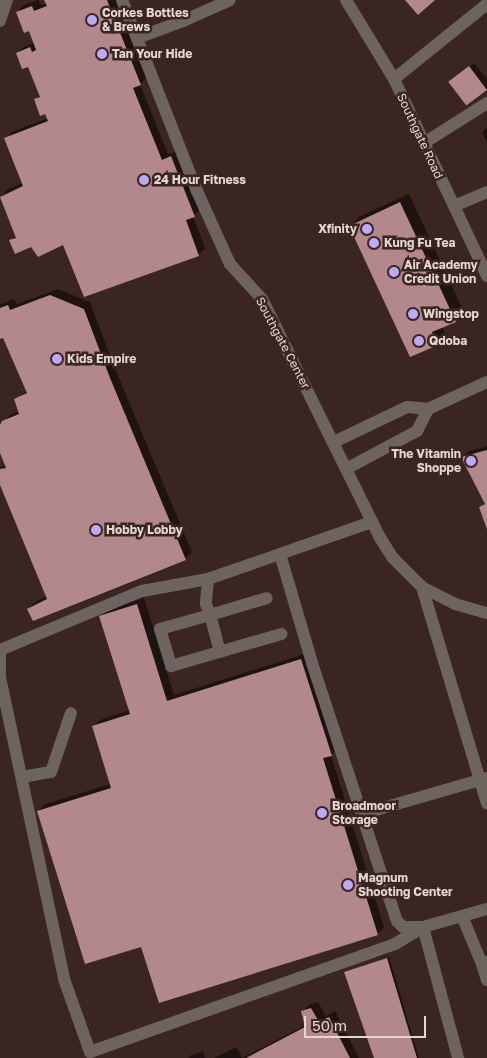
<!DOCTYPE html>
<html>
<head>
<meta charset="utf-8">
<style>
	body { margin:0 }
	#map { position:relative; width:487px; height:1058px; overflow:hidden; background:#3b2521; font-family:"Golos Text",sans-serif }
	div>[style] { position:absolute }
	.shadow>* { inset:0; background:#0007 }
	.building>* { inset:0; background:#b3888c; transform-origin:0 0 }
	.minor>* { height:12px; margin:-6px; padding:0 6px; transform-origin:6px; border-radius:6px; background:#6e645f }
	.dots>* { width:14px; height:14px; translate:-50% -50%; box-sizing:border-box; border:2px solid #3b2521; border-radius:50% }
	span { translate:-50% -50%; white-space:nowrap; text-align:center; line-height:1.15; -webkit-text-stroke:5px #3b2521; paint-order:stroke }
	.poi-label { font-size:12px; color:#e4d6d2; font-weight:700 }
	.left { translate:0 -50%; text-align:left }
	.right { translate:-100% -50%; text-align:right }
	.street-label { font-size:12px; color:#e4d6d2 }
	.scale { position:absolute; left:304px; top:1016px; width:122px; height:22px; box-sizing:border-box; border:2px solid #e4d6d2; border-top:0; padding-left:6px; font-size:15px; line-height:18px; white-space:nowrap; color:#e4d6d2; -webkit-text-stroke:4px #3b2521; paint-order:stroke }
</style>
</head>
<body>
<div id="map">
	<div class="shadow">
		<div style="clip-path:polygon(38px 0,41px 5px,47px 3px,45px 0,116px 0,147px 77px,140px 84px,168px 154px,178px 151px,201px 209px,193px 216px,205px 248px,198px 255px,64px 244px,32px 246px,11px 241px,17px 235px,1px 196px,8px 189px,23px 183px,6px 139px,12px 132px,48px 118px,35px 100px,41px 94px,29px 65px,17px 53px,24px 47px,35px 42px,29px 29px,17px 12px,24px 5px)"></div>
		<div style="clip-path:polygon(474px 63px,487px 79px,487px 88px,468px 104px,455px 78px)"></div>
		<div style="clip-path:polygon(487px 128px,487px 144px,482px 132px)"></div>
		<div style="clip-path:polygon(409px 194px,464px 312px,455px 321px,442px 327px,446px 335px,437px 344px,351px 226px,359px 217px)"></div>
		<div style="clip-path:polygon(58px 289px,90px 302px,116px 371px,192px 552px,185px 559px,28px 609px,35px 602px,47px 596px,0 480px,0 468px,6px 464px,0 449px,0 428px,10px 415px,19px 411px,16px 400px,27px 391px,4px 336px,0 335px,0 304px,14px 299px,17px 304px)"></div>
		<div style="clip-path:polygon(487px 446px,487px 526px,480px 507px,485px 502px,462px 457px,469px 451px)"></div>
		<div style="clip-path:polygon(144px 598px,174px 695px,308px 653px,338px 748px,331px 755px,384px 927px,378px 934px,160px 1001px,142px 945px,38px 811px,45px 804px,111px 784px,93px 727px,100px 720px,130px 710px,101px 616px,108px 609px)"></div>
		<div style="clip-path:polygon(389px 957px,419px 1058px,375px 1058px,345px 972px)"></div>
		<div style="clip-path:polygon(318px 1002px,326px 1016px,335px 1011px,359px 1058px,242px 1058px,306px 1025px,303px 1011px,310px 1004px)"></div>
		<div style="clip-path:polygon(237px 1047px,242px 1058px,214px 1058px)"></div>
		<div style="clip-path:polygon(203px 1052px,205px 1058px,188px 1058px,191px 1055px)"></div>
	</div>
	<div class="building">
		<div style="clip-path:polygon(44px 0,107px 0,141px 85px,133px 88px,162px 160px,171px 156px,195px 217px,186px 220px,199px 256px,84px 297px,63px 245px,38px 257px,31px 247px,15px 254px,9px 240px,16px 238px,0 197px,23px 186px,4px 138px,48px 121px,45px 114px,40px 116px,34px 99px,40px 97px,28px 67px,22px 69px,16px 53px,30px 47px,32px 52px,36px 50px,29px 31px,24px 33px,16px 12px,32px 6px,34px 11px,47px 6px)"></div>
		<div style="clip-path:polygon(405px 0,435px 0,418px 15px)"></div>
		<div style="left:469px;top:66px;width:30px;height:26px;rotate:53deg"></div>
		<div style="clip-path:polygon(400px 202px,456px 322px,432px 332px,438px 345px,410px 357px,349px 226px)"></div>
		<div style="clip-path:polygon(50px 295px,84px 309px,110px 378px,186px 560px,33px 621px,27px 609px,47px 599px,0 485px,0 469px,6px 468px,0 453px,0 425px,2px 421px,19px 414px,14px 399px,27px 393px,3px 338px,0 339px,0 308px,8px 305px,10px 310px)"></div>
		<div style="clip-path:polygon(487px 450px,487px 529px,479px 507px,485px 504px,461px 457px)"></div>
		<div style="clip-path:polygon(137px 604px,167px 701px,301px 659px,332px 756px,323px 758px,378px 935px,159px 1003px,141px 947px,85px 964px,37px 811px,111px 788px,92px 726px,130px 714px,99px 616px)"></div>
		<div style="clip-path:polygon(387px 958px,417px 1058px,374px 1058px,344px 972px)"></div>
		<div style="clip-path:polygon(311px 1008px,319px 1022px,329px 1017px,350px 1058px,246px 1058px,305px 1027px,301px 1011px)"></div>
	</div>
	<div class="minor">
		<div style="left:122px;top:0;width:205px;rotate:68.6deg"></div>
		<div style="left:197px;top:191px;width:80px;rotate:65.7deg"></div>
		<div style="left:230px;top:264px;width:47px;rotate:47.6deg"></div>
		<div style="left:262px;top:299px;width:264px;rotate:63.7deg"></div>
		<div style="left:379px;top:536px;width:26px;rotate:58deg"></div>
		<div style="left:393px;top:558px;width:41px;rotate:45deg"></div>
		<div style="left:422px;top:587px;width:37px;rotate:27deg"></div>
		<div style="left:455px;top:604px;width:33px;rotate:16deg"></div>
		<div style="left:346px;top:0;width:92px;rotate:58.7deg"></div>
		<div style="left:394px;top:79px;width:218px;rotate:64.7deg"></div>
		<div style="left:0;top:21px;width:22px;rotate:-72deg"></div>
		<div style="left:137px;top:38px;width:49px;rotate:-20.3deg"></div>
		<div style="left:183px;top:21px;width:51px;rotate:-24.1deg"></div>
		<div style="left:394px;top:79px;width:119px;rotate:-38.9deg"></div>
		<div style="left:424px;top:143px;width:75px;rotate:-32.4deg"></div>
		<div style="left:454px;top:206px;width:36px;rotate:-23deg"></div>
		<div style="left:334px;top:442px;width:81px;rotate:-25.6deg"></div>
		<div style="left:407px;top:407px;width:21px;rotate:5deg"></div>
		<div style="left:428px;top:409px;width:65px;rotate:-24.6deg"></div>
		<div style="left:346px;top:469px;width:81px;rotate:-28.2deg"></div>
		<div style="left:417px;top:431px;width:25px;rotate:-63deg"></div>
		<div style="left:280px;top:554px;width:114px;rotate:73.6deg"></div>
		<div style="left:312px;top:663px;width:272px;rotate:71.8deg"></div>
		<div style="left:397px;top:921px;width:8px;rotate:45deg"></div>
		<div style="left:403px;top:927px;width:20px"></div>
		<div style="left:208px;top:579px;width:25px;rotate:95deg"></div>
		<div style="left:206px;top:604px;width:12px;rotate:70deg"></div>
		<div style="left:210px;top:615px;width:52px;rotate:164.4deg"></div>
		<div style="left:160px;top:629px;width:39px;rotate:73deg"></div>
		<div style="left:171px;top:666px;width:115px;rotate:-16.2deg"></div>
		<div style="left:422px;top:587px;width:226px;rotate:73.3deg"></div>
		<div style="left:0;top:650px;width:154px;rotate:-22.6deg"></div>
		<div style="left:142px;top:591px;width:67px;rotate:-10.3deg"></div>
		<div style="left:208px;top:579px;width:174px;rotate:-19.2deg"></div>
		<div style="left:220px;top:652px;width:38px;rotate:-105deg"></div>
		<div style="left:210px;top:615px;width:59px;rotate:-16.6deg"></div>
		<div style="left:0;top:653px;width:24px;rotate:90deg"></div>
		<div style="left:0;top:677px;width:309px;rotate:78deg"></div>
		<div style="left:64px;top:979px;width:77px;rotate:70.4deg"></div>
		<div style="left:90px;top:1052px;width:324px;rotate:-19.5deg"></div>
		<div style="left:395px;top:944px;width:33px;rotate:-31deg"></div>
		<div style="left:423px;top:927px;width:66px;rotate:-15.7deg"></div>
		<div style="left:22px;top:777px;width:29px;rotate:-10deg"></div>
		<div style="left:51px;top:772px;width:62px;rotate:-71.3deg"></div>
		<div style="left:362px;top:814px;width:130px;rotate:-16.1deg"></div>
		<div style="left:462px;top:916px;width:52px;rotate:67.4deg"></div>
		<div style="left:423px;top:927px;width:136px;rotate:75deg"></div>
		<div style="left:487px;top:962px;width:5px;rotate:158deg"></div>
		<div style="left:482px;top:964px;width:17px;rotate:73deg"></div>
	</div>
	<div class="dots">
		<div style="left:92px;top:20px;background:#bcaaf6"></div>
		<div style="left:102px;top:54px;background:#bcaaf6"></div>
		<div style="left:144px;top:180px;background:#bcaaf6"></div>
		<div style="left:367px;top:229px;background:#bcaaf6"></div>
		<div style="left:374px;top:243px;background:#bcaaf6"></div>
		<div style="left:394px;top:272px;background:#bcaaf6"></div>
		<div style="left:413px;top:314px;background:#bcaaf6"></div>
		<div style="left:419px;top:341px;background:#bcaaf6"></div>
		<div style="left:57px;top:359px;background:#bcaaf6"></div>
		<div style="left:471px;top:461px;background:#bcaaf6"></div>
		<div style="left:96px;top:530px;background:#bcaaf6"></div>
		<div style="left:322px;top:813px;background:#bcaaf6"></div>
		<div style="left:348px;top:885px;background:#bcaaf6"></div>
	</div>
	<div class="poi-label">
		<span class="left" style="left:102px;top:20px">Corkes Bottles<br>&amp; Brews</span>
		<span class="left" style="left:112px;top:54px">Tan Your Hide</span>
		<span class="left" style="left:154px;top:180px">24 Hour Fitness</span>
		<span class="right" style="left:357px;top:229px">Xfinity</span>
		<span class="left" style="left:384px;top:243px">Kung Fu Tea</span>
		<span class="left" style="left:404px;top:272px">Air Academy<br>Credit Union</span>
		<span class="left" style="left:423px;top:314px">Wingstop</span>
		<span class="left" style="left:429px;top:341px">Qdoba</span>
		<span class="left" style="left:67px;top:359px">Kids Empire</span>
		<span class="right" style="left:461px;top:461px">The Vitamin<br>Shoppe</span>
		<span class="left" style="left:106px;top:530px">Hobby Lobby</span>
		<span class="left" style="left:332px;top:813px">Broadmoor<br>Storage</span>
		<span class="left" style="left:358px;top:885px">Magnum<br>Shooting Center</span>
	</div>
	<div class="street-label">
		<span style="left:420px;top:136px;rotate:65deg">Southgate Road</span>
		<span style="left:283px;top:343px;rotate:62deg">Southgate Center</span>
	</div>
	<div class="scale">50 m</div>
</div>
</body>
</html>
